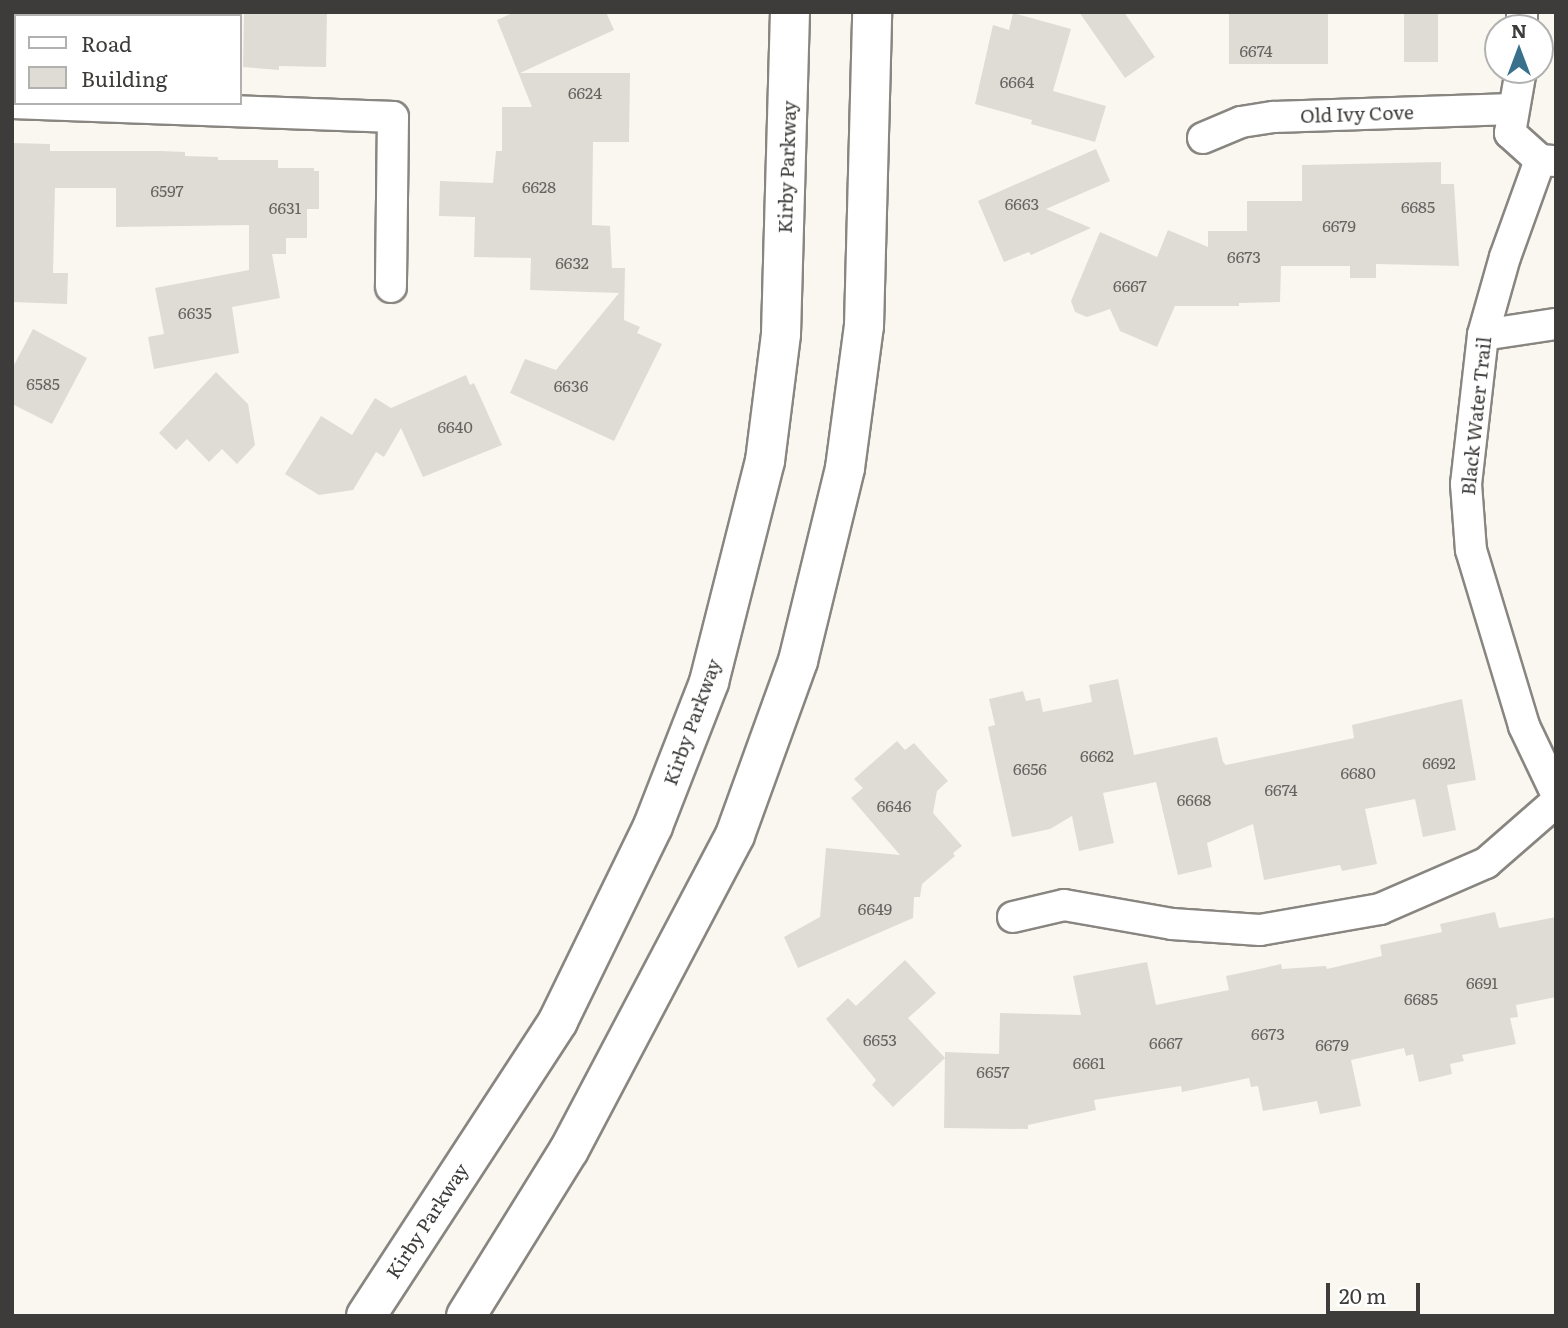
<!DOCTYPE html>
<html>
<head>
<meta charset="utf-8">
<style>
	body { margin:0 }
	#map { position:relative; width:1568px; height:1328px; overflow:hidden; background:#faf7f1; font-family:Literata,serif }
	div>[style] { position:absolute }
	.building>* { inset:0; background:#dfdcd6; transform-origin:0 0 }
	.roads { filter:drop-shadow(2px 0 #898681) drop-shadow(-2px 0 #898681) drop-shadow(0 2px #898681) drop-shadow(0 -2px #898681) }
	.minor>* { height:30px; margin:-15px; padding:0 15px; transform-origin:15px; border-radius:15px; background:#fff }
	.major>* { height:38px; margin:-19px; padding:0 19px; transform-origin:19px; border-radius:19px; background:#fff }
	span { translate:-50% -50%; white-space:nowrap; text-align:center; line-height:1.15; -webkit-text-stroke:5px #fff; paint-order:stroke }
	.number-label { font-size:16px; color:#666461 }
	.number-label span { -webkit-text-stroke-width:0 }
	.street-label { font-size:19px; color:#3d3c3a }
	.frame { position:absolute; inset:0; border:14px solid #3d3c3a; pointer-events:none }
	.legend { position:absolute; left:14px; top:14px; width:228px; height:91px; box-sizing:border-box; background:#fff; border:2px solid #b1b1b0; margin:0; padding:9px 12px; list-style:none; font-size:21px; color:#3d3c3a }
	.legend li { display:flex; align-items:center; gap:14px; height:35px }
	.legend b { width:35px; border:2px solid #b1b1b0 }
	.north { position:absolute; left:1484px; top:14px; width:70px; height:70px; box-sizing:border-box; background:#fff; border:2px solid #b1b1b0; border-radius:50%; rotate:0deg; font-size:19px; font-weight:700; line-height:28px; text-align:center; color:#3d3c3a }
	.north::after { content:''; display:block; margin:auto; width:24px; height:32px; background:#39718c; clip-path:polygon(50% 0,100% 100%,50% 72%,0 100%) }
	.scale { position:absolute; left:1326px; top:1283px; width:94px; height:32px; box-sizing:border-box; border:4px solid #3d3c3a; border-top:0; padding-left:9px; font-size:21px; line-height:24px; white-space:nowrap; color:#3d3c3a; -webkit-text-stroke:5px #fff; paint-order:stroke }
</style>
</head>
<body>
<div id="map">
	<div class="building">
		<div style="clip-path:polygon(244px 12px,327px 12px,326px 67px,279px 66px,279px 70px,243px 67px)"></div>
		<div style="clip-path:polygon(515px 12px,606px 12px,614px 30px,520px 73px,630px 73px,629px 142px,593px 142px,592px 225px,610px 226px,612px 268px,625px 268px,624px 320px,640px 327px,637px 333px,662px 344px,614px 441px,510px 393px,525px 359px,556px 370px,619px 293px,530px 290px,531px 258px,474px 257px,475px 217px,439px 216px,440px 181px,493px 183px,496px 151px,502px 151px,502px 107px,532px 107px,497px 20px)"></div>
		<div style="clip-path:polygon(1079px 12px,1124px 12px,1155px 57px,1125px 78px)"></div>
		<div style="left:1229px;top:12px;width:99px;height:52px"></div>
		<div style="left:1404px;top:12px;width:34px;height:50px"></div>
		<div style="clip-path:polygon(1013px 13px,1071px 29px,1053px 91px,1106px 106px,1095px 142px,1031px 124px,1032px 120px,975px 104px,993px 25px,1009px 30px)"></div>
		<div style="clip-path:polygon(12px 143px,50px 144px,50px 151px,161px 151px,185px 152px,185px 156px,218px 157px,218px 160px,278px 160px,278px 168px,314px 168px,314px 171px,319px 171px,319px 209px,307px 209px,307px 238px,286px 238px,286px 254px,272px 254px,280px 298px,232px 307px,239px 353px,154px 369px,148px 337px,164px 334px,155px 288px,249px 270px,249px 225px,116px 227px,116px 188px,55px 188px,53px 273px,68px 273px,67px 304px,12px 302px)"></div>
		<div style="clip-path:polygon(1096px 149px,1110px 181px,1046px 209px,1091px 228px,1031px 255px,1029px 252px,1004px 262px,978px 201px)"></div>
		<div style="clip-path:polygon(1441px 162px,1441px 184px,1454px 184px,1459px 266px,1376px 264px,1376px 278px,1350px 278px,1350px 266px,1281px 266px,1280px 302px,1239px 303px,1239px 306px,1175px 306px,1157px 347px,1120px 331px,1110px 309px,1087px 317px,1075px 312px,1071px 301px,1100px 232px,1157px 257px,1168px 230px,1208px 247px,1208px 231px,1247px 231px,1247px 201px,1302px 201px,1302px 165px)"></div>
		<div style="clip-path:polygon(33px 329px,87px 358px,52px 424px,12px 404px,12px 369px)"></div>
		<div style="clip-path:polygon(216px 372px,248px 404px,255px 445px,237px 464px,222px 449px,209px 462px,187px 439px,176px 450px,159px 433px)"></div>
		<div style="clip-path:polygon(466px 375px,470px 385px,474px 383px,502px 445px,423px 477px,401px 428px,384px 457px,376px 452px,353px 490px,319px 495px,285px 474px,321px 416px,352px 435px,375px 398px,391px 408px)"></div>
		<div style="clip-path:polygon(1118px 679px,1134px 755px,1217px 737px,1223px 762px,1226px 765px,1354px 738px,1352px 725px,1462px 699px,1476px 780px,1447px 785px,1456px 830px,1423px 837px,1415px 799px,1365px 809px,1377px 864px,1342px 871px,1340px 865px,1264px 880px,1253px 824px,1207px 843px,1212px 867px,1178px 875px,1156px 782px,1103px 793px,1114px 843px,1079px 851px,1072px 816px,1050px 829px,1012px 837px,988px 727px,995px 725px,989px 699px,1023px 691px,1026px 701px,1040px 698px,1043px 712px,1092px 702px,1089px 685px)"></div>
		<div style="clip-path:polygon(897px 741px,905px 750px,914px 743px,948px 781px,937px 791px,933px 813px,962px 846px,953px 853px,955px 856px,922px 884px,920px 897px,914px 897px,913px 918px,798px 968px,784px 937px,820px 917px,826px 848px,900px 855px,851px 798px,863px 788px,854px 779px)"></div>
		<div style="clip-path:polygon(1495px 912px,1499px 928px,1556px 917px,1556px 997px,1516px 1005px,1518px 1017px,1510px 1018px,1516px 1044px,1462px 1055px,1464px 1061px,1450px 1064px,1452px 1074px,1419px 1082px,1413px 1054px,1406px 1056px,1404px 1048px,1351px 1060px,1361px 1106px,1320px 1114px,1317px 1101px,1263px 1111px,1258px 1086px,1251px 1087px,1249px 1078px,1182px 1092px,1181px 1086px,1094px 1100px,1096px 1110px,1028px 1125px,1028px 1129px,944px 1128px,945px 1052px,999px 1054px,1000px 1013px,1081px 1015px,1073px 976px,1147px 962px,1156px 1005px,1229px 990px,1226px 976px,1264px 968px,1281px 964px,1282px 969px,1326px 966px,1327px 969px,1382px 956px,1380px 945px,1442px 932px,1440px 924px)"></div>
		<div style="clip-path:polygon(905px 960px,936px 993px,908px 1018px,945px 1058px,893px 1107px,872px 1085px,876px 1080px,826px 1019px,848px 998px,856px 1006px)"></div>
	</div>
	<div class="roads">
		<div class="minor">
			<div style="left:1522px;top:28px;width:16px;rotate:-90deg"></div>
			<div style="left:1521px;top:70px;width:64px;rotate:99.9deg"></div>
			<div style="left:1510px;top:133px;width:40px;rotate:42deg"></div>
			<div style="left:1540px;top:160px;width:16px;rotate:4deg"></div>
			<div style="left:12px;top:103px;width:381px;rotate:2.1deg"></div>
			<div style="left:393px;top:117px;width:170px;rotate:90.7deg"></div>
			<div style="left:1203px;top:138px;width:41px;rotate:-22.8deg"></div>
			<div style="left:1241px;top:122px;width:33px;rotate:-9deg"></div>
			<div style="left:1274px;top:117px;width:239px;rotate:-1.9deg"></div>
			<div style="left:1540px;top:160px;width:103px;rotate:109.8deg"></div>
			<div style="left:1505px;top:257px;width:81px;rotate:105.8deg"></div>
			<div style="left:1483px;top:335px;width:150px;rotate:96.5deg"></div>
			<div style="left:1466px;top:484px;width:66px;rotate:85.7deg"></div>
			<div style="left:1471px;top:550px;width:184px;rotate:73.2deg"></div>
			<div style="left:1524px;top:726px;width:74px;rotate:64.5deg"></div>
			<div style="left:1483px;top:335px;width:74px;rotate:-8.6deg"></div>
			<div style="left:1013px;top:917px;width:52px;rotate:-13.2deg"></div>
			<div style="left:1064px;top:905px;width:110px;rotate:10deg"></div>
			<div style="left:1172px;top:924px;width:88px;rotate:3.9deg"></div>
			<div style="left:1260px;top:930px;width:122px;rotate:-9.9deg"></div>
			<div style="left:1380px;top:909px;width:116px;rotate:-23.5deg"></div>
			<div style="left:1486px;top:863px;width:93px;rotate:-41.1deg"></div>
		</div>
		<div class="major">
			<div style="left:366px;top:1316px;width:352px;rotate:-56.9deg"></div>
			<div style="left:558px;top:1021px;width:217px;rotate:-64deg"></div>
			<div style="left:653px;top:826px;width:155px;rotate:-68.7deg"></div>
			<div style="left:709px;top:682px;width:228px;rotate:-75.8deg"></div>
			<div style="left:765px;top:461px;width:128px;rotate:-82.8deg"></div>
			<div style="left:781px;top:334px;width:322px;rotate:-88.4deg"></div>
			<div style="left:466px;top:1316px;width:195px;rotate:-58.2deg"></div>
			<div style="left:569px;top:1150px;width:356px;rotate:-62.2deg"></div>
			<div style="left:735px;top:835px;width:185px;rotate:-70.1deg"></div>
			<div style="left:798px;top:661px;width:199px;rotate:-76.3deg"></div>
			<div style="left:845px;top:468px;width:143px;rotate:-82.4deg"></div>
			<div style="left:864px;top:326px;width:314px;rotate:-88.5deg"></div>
		</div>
	</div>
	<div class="number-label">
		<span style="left:1256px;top:50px">6674</span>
		<span style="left:1017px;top:81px">6664</span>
		<span style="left:585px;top:92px">6624</span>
		<span style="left:539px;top:186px">6628</span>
		<span style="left:167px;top:190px">6597</span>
		<span style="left:1022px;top:203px">6663</span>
		<span style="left:1418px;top:206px">6685</span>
		<span style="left:285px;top:207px">6631</span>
		<span style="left:1339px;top:225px">6679</span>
		<span style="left:1244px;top:256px">6673</span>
		<span style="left:572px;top:262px">6632</span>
		<span style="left:1130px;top:285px">6667</span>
		<span style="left:195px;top:312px">6635</span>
		<span style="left:43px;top:383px">6585</span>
		<span style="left:571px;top:385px">6636</span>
		<span style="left:455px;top:426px">6640</span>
		<span style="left:1097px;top:755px">6662</span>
		<span style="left:1439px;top:762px">6692</span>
		<span style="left:1030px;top:768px">6656</span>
		<span style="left:1358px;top:772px">6680</span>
		<span style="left:1281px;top:789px">6674</span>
		<span style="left:1194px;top:799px">6668</span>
		<span style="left:894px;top:805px">6646</span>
		<span style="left:875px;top:908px">6649</span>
		<span style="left:1482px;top:982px">6691</span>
		<span style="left:1421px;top:998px">6685</span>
		<span style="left:1268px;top:1033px">6673</span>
		<span style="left:880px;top:1039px">6653</span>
		<span style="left:1166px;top:1042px">6667</span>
		<span style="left:1332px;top:1044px">6679</span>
		<span style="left:1089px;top:1062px">6661</span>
		<span style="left:993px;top:1071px">6657</span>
	</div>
	<div class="street-label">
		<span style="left:1357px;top:114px;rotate:-2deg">Old Ivy Cove</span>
		<span style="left:787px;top:167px;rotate:-88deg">Kirby Parkway</span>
		<span style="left:1476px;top:416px;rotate:-84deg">Black Water Trail</span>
		<span style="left:692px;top:722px;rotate:-70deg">Kirby Parkway</span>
		<span style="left:427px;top:1221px;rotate:-57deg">Kirby Parkway</span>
	</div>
	<div class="frame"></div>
	<ul class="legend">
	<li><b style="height:9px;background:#fff"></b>Road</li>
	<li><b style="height:19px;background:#dfdcd6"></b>Building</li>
	</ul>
	<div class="north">N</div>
	<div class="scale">20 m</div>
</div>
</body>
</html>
